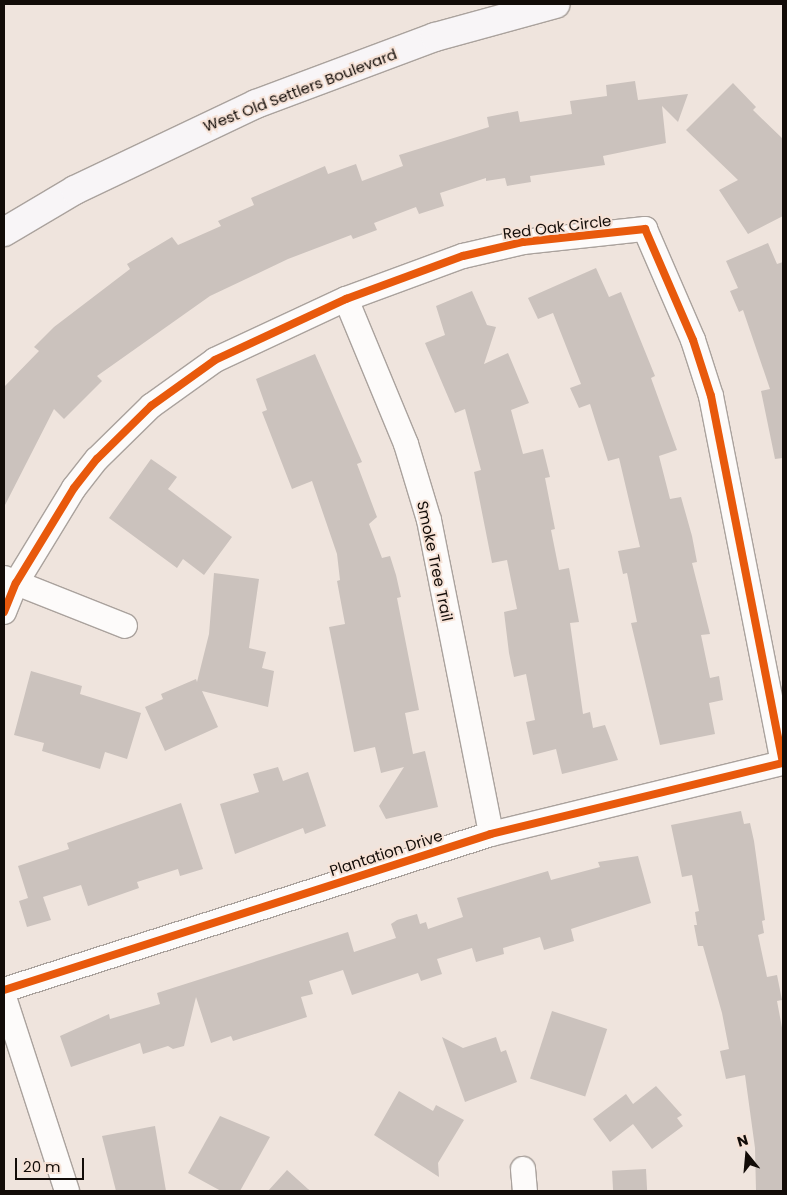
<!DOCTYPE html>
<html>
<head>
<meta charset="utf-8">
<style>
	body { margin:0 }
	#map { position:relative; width:787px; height:1195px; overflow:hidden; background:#efe4dd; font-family:Poppins,sans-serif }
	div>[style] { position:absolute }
	.building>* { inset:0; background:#cbc2bd; transform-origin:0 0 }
	.roads { filter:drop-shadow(1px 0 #aaa29d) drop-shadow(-1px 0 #aaa29d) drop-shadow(0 1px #aaa29d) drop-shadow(0 -1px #aaa29d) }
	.street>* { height:24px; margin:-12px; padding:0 12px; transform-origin:12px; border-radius:12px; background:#fdfbfa }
	.secondary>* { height:28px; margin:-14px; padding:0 14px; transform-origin:14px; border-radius:14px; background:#f8f5f7 }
	.cycleway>* { height:8px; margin:-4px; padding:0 4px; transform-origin:4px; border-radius:4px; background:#e8590c }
	span { translate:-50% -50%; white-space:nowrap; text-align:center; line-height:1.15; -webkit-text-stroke:4px #f6e2d6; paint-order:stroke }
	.street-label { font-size:15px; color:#120c08 }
	.frame { position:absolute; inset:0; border:5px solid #120c08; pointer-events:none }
	.north { position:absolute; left:722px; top:1130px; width:50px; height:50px; -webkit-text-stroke:4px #f6e2d6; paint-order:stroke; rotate:343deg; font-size:14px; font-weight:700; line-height:20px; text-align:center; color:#120c08 }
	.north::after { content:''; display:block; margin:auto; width:18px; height:22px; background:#120c08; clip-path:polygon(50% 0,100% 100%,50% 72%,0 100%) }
	.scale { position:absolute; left:15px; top:1158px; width:69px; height:22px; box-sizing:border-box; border:2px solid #120c08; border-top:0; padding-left:6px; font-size:15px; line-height:18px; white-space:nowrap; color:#120c08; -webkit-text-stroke:4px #f6e2d6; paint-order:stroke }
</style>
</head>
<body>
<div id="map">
	<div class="building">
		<div style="clip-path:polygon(635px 81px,638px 100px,688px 94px,678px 122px,662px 106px,666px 143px,603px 156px,605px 165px,530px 176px,531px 182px,507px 186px,505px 178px,486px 181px,486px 178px,440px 193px,444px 206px,419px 214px,416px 207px,374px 223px,377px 230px,353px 239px,351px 235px,288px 259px,210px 296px,97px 376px,102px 381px,64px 419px,54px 409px,4px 507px,4px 387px,39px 351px,34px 347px,54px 327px,130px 269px,127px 264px,172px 237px,178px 245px,221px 226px,218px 221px,254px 205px,251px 198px,325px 166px,328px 174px,356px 164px,362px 181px,403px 166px,399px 155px,489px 127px,487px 117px,518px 111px,520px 122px,572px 114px,570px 101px,607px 96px,606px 85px)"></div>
		<div style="clip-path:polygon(733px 83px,756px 107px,753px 110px,783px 139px,783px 216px,748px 234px,719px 190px,738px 180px,686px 130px)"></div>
		<div style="clip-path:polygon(768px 243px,777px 264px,783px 262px,783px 458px,775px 459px,761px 391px,770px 389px,743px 310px,739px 312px,730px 291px,738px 288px,726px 261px)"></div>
		<div style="clip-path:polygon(596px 268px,609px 297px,621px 292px,655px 376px,651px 378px,677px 450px,659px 456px,670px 499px,681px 497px,692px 536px,697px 562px,692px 563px,710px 634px,701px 635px,710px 678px,719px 676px,723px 700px,709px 703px,715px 734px,660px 745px,631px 623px,637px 622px,627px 573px,623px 574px,618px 551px,640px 547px,619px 458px,608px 461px,590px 404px,579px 408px,570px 388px,581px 384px,553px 313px,538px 319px,528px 298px)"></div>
		<div style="clip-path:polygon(472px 291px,487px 325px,496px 327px,484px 364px,508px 353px,529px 403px,511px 410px,523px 454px,543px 449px,550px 477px,545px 478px,555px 529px,551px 530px,559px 570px,569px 568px,579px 622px,570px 623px,583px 714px,590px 712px,593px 728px,605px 725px,618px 760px,562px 774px,556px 749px,533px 755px,526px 722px,535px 720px,526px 674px,514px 677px,509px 653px,504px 612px,517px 609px,507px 560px,492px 563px,474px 472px,481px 470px,465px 409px,455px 413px,425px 343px,445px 335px,436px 306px)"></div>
		<div style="clip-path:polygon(315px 354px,362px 462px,357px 464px,377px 517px,369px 524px,382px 558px,390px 556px,396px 575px,401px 597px,397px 598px,419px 710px,405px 713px,413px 754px,425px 751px,438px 807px,386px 819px,379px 806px,404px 767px,381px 773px,375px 747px,354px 752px,329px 627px,345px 624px,337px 581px,340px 580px,337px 554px,312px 481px,292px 489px,262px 412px,267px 410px,256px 379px)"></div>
		<div style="clip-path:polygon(151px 459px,177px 477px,168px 489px,232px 537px,204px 575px,183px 559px,177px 568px,109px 518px)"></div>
		<div style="clip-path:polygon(214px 573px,259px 579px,249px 648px,266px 652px,262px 668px,274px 671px,268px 707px,202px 691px,218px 727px,165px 751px,145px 707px,163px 699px,161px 694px,196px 679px,197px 682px,209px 634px)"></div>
		<div style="clip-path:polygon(31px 671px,82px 686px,80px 694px,141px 713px,127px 759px,105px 752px,100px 769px,42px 751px,44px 743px,14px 735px)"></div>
		<div style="clip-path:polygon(278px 767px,283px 781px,308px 772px,326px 826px,305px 834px,303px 828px,235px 854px,220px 804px,259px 792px,253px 774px)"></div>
		<div style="clip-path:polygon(181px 803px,203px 869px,180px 876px,178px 869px,137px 882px,139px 888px,88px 906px,81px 885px,43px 897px,51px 920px,27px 927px,19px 901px,28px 898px,18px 866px,69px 849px,67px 843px)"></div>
		<div style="clip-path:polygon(741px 811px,744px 824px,750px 823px,754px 841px,765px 920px,762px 921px,764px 933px,758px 935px,767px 977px,777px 975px,782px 1000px,777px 1001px,783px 1033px,783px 1191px,756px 1191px,755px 1148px,745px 1075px,726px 1079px,720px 1051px,729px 1049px,722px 1013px,703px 946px,698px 946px,694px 925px,697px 925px,695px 912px,699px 911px,692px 875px,682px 877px,671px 825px)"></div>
		<div style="clip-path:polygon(638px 856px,651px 903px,571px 929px,574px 941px,544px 950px,540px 937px,503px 948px,504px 954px,476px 962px,472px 948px,437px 959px,442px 974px,421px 981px,418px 973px,352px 995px,343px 970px,309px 981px,313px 994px,301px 997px,307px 1017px,233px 1041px,231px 1036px,211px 1043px,196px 997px,184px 1046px,173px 1049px,168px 1046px,143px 1054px,140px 1043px,71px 1067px,60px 1036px,109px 1014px,110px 1019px,160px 1004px,157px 993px,348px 932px,354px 952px,396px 938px,391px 924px,397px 920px,417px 914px,420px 924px,426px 922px,428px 929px,463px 917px,457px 898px,548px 871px,551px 880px,600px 867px,598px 862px)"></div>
		<div style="left:552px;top:1011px;width:58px;height:71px;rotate:18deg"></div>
		<div style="clip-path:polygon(442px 1037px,463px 1048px,496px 1037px,501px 1052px,506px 1050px,517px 1082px,465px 1102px)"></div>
		<div style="clip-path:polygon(656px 1086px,682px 1115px,677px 1118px,683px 1126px,652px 1149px,633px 1124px,610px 1142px,593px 1119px,626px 1094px,633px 1104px)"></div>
		<div style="clip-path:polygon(399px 1091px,433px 1111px,436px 1105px,464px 1120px,438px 1163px,439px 1177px,374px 1135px)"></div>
		<div style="clip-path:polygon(220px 1116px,270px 1137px,240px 1191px,221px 1191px,188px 1173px)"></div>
		<div style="clip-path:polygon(155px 1126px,166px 1191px,116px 1191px,102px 1136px)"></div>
		<div style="left:646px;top:1169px;width:22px;height:34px;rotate:87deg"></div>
		<div style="clip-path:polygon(287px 1170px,308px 1189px,311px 1191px,268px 1191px)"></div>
	</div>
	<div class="roads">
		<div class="street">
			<div style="left:346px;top:299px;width:157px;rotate:67.5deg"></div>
			<div style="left:406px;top:444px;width:79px;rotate:73.2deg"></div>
			<div style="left:429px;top:520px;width:320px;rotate:78.8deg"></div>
			<div style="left:4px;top:578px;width:130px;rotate:21.6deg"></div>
			<div style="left:4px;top:612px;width:31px;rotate:-68deg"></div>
			<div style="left:16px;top:583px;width:111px;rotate:-58.6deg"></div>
			<div style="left:74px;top:488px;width:37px;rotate:-52deg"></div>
			<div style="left:97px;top:459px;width:76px;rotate:-44.5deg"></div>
			<div style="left:151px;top:406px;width:79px;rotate:-35.7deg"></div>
			<div style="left:215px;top:360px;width:145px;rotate:-25deg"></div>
			<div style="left:346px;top:299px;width:125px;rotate:-20.2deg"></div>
			<div style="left:463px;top:256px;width:62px;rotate:-13.1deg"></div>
			<div style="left:523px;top:242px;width:123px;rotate:-6.1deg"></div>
			<div style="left:645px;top:229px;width:121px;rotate:66.6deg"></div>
			<div style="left:693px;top:340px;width:59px;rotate:72.2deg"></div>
			<div style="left:711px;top:396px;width:373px;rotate:78.9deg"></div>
			<div style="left:4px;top:990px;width:511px;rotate:-17.76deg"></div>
			<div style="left:491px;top:834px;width:301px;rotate:-13.7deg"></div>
			<div style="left:4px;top:997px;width:204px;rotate:72deg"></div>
			<div style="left:523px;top:1169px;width:22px;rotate:85deg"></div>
		</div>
		<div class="secondary">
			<div style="left:4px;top:232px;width:82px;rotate:-30.6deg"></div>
			<div style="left:75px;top:190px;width:200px;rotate:-25.4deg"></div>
			<div style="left:256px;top:104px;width:191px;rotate:-20.5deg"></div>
			<div style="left:435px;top:37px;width:125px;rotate:-15.3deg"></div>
		</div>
	</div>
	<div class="cycleway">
		<div style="left:4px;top:612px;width:31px;rotate:-68deg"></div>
		<div style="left:16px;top:583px;width:111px;rotate:-58.6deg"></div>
		<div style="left:74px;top:488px;width:37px;rotate:-52deg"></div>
		<div style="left:97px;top:459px;width:76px;rotate:-44.5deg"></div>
		<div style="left:151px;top:406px;width:79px;rotate:-35.7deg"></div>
		<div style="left:215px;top:360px;width:145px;rotate:-25deg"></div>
		<div style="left:346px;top:299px;width:125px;rotate:-20.2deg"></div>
		<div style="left:463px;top:256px;width:62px;rotate:-13.1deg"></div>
		<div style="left:523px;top:242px;width:123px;rotate:-6.1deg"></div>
		<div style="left:645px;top:229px;width:121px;rotate:66.6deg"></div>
		<div style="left:693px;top:340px;width:59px;rotate:72.2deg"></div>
		<div style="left:711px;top:396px;width:373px;rotate:78.9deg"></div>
		<div style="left:4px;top:990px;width:511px;rotate:-17.76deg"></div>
		<div style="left:491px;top:834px;width:301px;rotate:-13.7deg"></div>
	</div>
	<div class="street-label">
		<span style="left:300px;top:90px;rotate:-21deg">West Old Settlers Boulevard</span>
		<span style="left:557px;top:227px;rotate:-7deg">Red Oak Circle</span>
		<span style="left:435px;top:561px;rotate:78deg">Smoke Tree Trail</span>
		<span style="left:386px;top:853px;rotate:-18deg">Plantation Drive</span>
	</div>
	<div class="frame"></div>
	<div class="north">N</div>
	<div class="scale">20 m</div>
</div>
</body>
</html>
